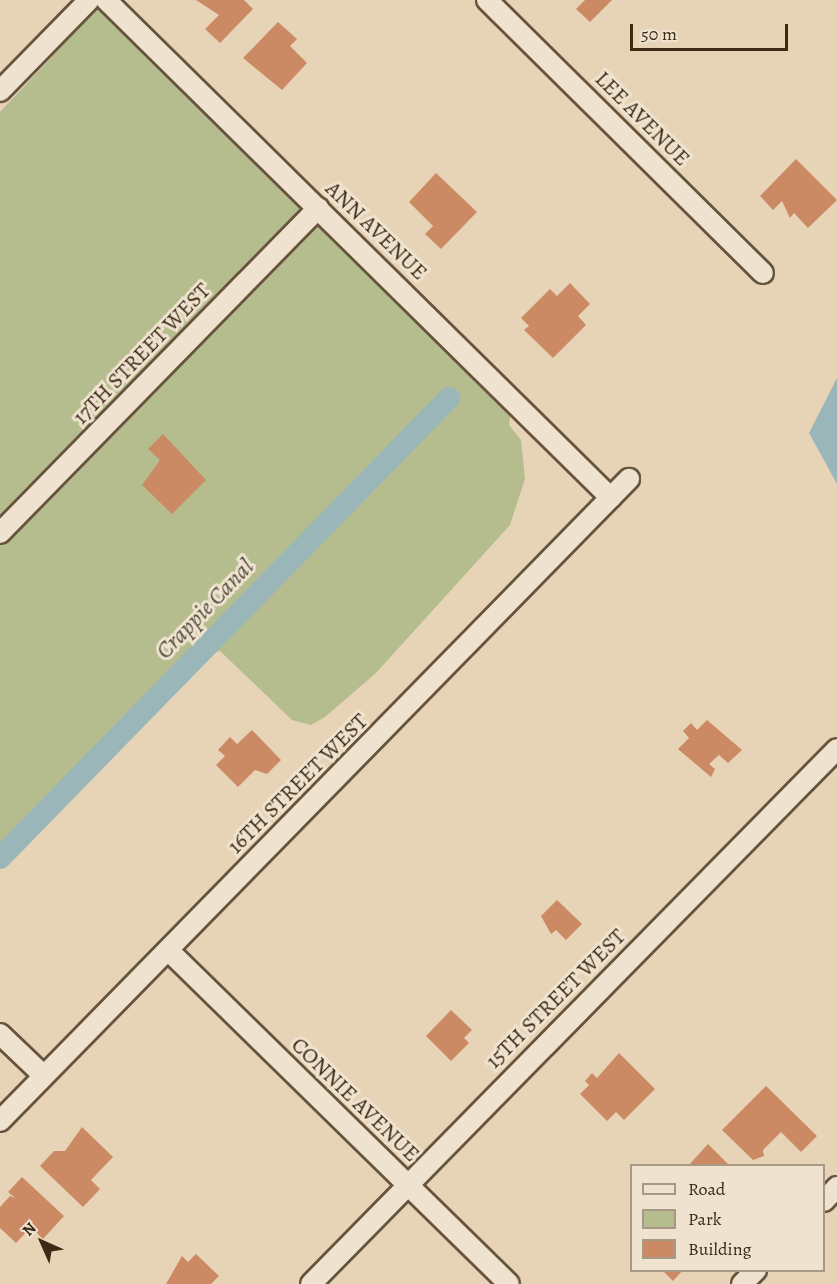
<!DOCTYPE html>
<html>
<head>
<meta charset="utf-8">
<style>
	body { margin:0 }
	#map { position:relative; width:837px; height:1284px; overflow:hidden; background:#e7d4b6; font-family:Alegreya,serif }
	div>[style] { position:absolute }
	.green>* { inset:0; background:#b5bd8e }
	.water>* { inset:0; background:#9bb6b8 }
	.canal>* { height:22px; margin:-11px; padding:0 11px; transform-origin:11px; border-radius:11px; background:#9bb6b8 }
	.building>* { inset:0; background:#cb8a64 }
	.roads { filter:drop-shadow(2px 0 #67543d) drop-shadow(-2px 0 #67543d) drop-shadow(0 2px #67543d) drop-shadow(0 -2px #67543d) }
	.minor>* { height:20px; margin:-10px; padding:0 10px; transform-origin:10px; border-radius:10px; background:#efe3d0 }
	span { translate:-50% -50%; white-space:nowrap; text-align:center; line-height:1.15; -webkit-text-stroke:6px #efe3d0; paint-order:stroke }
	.street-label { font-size:22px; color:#3c2a15 }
	.water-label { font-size:24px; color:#544d3e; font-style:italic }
	.legend { position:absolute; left:630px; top:1164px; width:195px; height:108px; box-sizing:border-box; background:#efe3d0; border:2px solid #a79985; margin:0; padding:8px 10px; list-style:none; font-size:18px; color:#3c2a15 }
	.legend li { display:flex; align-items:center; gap:12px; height:30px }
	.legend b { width:30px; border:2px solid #a79985 }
	.north { position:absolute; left:12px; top:1212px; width:60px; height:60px; -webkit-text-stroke:4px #efe3d0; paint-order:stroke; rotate:315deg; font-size:16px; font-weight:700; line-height:24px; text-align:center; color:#3c2a15 }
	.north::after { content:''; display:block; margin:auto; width:21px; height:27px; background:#3c2a15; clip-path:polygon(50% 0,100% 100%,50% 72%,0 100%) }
	.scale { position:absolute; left:630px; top:24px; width:158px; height:27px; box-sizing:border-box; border:3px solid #3c2a15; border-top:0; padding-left:8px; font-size:18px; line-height:21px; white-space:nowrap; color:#3c2a15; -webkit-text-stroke:4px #efe3d0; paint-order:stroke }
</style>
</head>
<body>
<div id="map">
	<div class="green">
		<div style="clip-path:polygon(104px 1px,512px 401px,509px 425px,521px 440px,525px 479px,510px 525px,376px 673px,325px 717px,311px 725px,292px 720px,220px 651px,208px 654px,0 850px,0 112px)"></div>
	</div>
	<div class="water">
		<div style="clip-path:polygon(837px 378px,837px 484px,809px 433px)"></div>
	</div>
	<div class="canal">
		<div style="left:0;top:858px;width:643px;rotate:-45.69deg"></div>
	</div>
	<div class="building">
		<div style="clip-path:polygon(196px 0,244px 0,253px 9px,220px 43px,205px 29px,219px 15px)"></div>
		<div style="clip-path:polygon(585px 0,612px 0,590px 22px,576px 9px)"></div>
		<div style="clip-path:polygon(278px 22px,297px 39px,290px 46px,307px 63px,282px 90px,243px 58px)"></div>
		<div style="clip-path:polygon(796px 159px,837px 200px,808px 228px,794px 213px,790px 218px,782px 201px,773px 210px,760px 196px)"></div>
		<div style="clip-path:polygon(436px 173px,477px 212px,441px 249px,425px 234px,433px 226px,409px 202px)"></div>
		<div style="clip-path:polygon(570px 283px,590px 304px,578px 316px,586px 325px,553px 358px,524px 330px,529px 326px,521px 318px,550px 289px,557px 296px)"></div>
		<div style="clip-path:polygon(163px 434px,206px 480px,172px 514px,142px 485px,160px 460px,148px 449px)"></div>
		<div style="clip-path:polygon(707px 720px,742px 750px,728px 763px,719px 755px,709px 764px,715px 769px,711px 777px,678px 749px,689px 738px,683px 731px,691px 723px,697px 730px)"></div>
		<div style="clip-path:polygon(252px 730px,281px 760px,267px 774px,255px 770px,238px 787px,216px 765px,225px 756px,218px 750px,230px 737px,237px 744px)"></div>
		<div style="clip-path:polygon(557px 900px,582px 924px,566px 940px,556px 930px,551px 934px,541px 916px)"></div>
		<div style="clip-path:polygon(451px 1010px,472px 1030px,464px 1038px,469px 1043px,451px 1061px,426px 1036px)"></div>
		<div style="clip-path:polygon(619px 1053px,655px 1089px,624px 1120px,616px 1112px,607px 1121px,580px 1094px,589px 1085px,585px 1081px,592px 1073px,597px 1078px)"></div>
		<div style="clip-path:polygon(766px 1086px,817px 1136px,801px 1152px,781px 1132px,763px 1150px,764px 1156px,753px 1160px,722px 1130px)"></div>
		<div style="clip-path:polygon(82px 1127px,113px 1157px,91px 1180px,100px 1189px,83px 1207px,40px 1166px,54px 1151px,65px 1151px)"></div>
		<div style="clip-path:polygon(708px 1144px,730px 1166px,688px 1166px)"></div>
		<div style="clip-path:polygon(22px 1177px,64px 1216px,43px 1239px,31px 1227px,16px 1243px,0 1228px,0 1207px,10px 1196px,15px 1198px,8px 1192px)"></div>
		<div style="clip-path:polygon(196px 1254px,219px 1276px,211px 1284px,166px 1284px,182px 1256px,188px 1262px)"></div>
		<div style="clip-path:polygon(662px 1270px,683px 1270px,673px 1281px)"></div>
	</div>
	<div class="roads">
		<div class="minor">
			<div style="left:106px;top:0;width:709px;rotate:44.6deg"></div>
			<div style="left:487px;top:0;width:388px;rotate:44.7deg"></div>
			<div style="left:0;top:91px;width:127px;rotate:-45.6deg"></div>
			<div style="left:0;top:533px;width:455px;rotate:-45.6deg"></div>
			<div style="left:168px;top:950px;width:477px;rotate:44.4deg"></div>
			<div style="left:0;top:1034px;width:59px;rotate:43.6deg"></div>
			<div style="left:0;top:1121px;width:899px;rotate:-45.59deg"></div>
			<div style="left:824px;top:1201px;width:19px;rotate:-47deg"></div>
			<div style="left:311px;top:1284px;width:750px;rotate:-45.49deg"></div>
			<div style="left:742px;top:1284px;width:20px;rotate:-45deg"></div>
		</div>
	</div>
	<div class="street-label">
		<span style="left:642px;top:119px;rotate:45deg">LEE AVENUE</span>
		<span style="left:376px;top:231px;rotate:44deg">ANN AVENUE</span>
		<span style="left:142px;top:354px;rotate:-46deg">17TH STREET WEST</span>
		<span style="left:298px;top:784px;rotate:-45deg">16TH STREET WEST</span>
		<span style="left:556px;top:999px;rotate:-45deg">15TH STREET WEST</span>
		<span style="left:355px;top:1100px;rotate:44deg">CONNIE AVENUE</span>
	</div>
	<div class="water-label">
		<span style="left:205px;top:609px;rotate:-46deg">Crappie Canal</span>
	</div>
	<ul class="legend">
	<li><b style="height:8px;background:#efe3d0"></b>Road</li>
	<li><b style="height:16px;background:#b5bd8e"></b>Park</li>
	<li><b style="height:16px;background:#cb8a64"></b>Building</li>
	</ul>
	<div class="north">N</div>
	<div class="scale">50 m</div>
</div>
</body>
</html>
